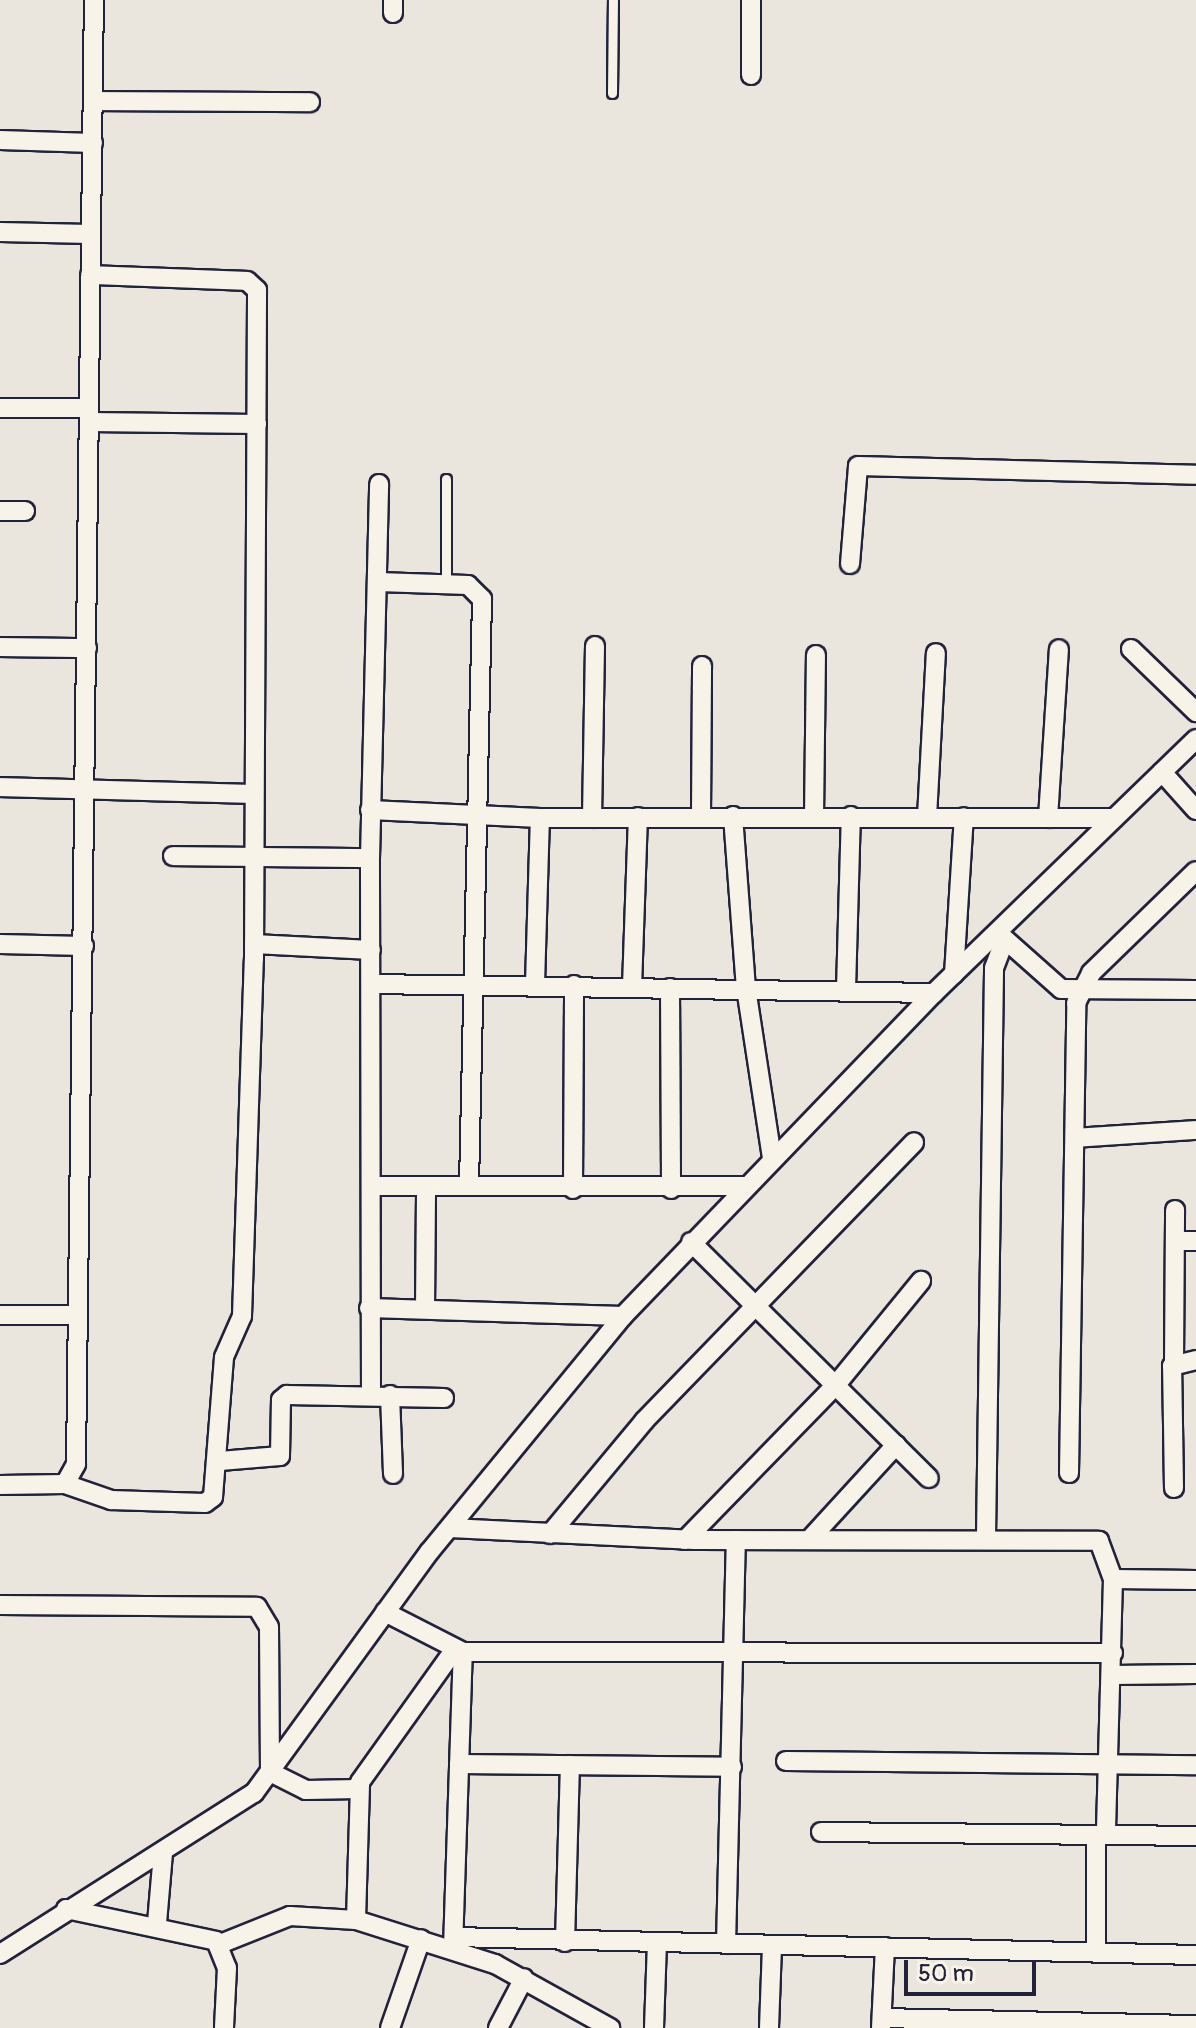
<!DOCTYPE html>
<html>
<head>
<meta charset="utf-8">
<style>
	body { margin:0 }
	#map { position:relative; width:1196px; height:2028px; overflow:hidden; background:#eae6de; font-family:Pangolin,sans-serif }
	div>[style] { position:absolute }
	.roads { filter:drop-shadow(2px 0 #22223b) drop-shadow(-2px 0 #22223b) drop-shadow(0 2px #22223b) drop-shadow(0 -2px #22223b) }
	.service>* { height:9px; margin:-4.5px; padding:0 4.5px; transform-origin:4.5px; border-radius:4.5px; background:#f7f3e8 }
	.minor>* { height:18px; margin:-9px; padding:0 9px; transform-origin:9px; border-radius:9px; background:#f7f3e8 }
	span { translate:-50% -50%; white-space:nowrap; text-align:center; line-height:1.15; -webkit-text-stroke:6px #f7f3e8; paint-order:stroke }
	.scale { position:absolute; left:904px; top:1960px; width:132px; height:36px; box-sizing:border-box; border:4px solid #22223b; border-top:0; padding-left:10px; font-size:24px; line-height:28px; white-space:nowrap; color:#22223b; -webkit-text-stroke:6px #f7f3e8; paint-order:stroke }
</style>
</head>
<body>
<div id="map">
	<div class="roads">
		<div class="service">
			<div style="left:612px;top:93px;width:93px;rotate:-89.4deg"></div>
			<div style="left:446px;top:479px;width:103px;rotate:90deg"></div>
		</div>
		<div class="minor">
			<div style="left:751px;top:0;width:75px;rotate:90deg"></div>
			<div style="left:393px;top:13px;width:13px;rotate:-90deg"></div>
			<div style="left:94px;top:101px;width:216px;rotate:0.3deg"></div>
			<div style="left:0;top:140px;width:93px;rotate:1.8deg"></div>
			<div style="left:0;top:232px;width:90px;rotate:1.3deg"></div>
			<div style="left:0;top:408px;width:88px"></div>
			<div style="left:89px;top:422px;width:168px;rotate:0.7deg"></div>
			<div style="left:0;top:511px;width:25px"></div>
			<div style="left:850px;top:564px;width:98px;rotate:-85.3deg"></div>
			<div style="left:858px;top:466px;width:338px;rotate:1.5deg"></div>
			<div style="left:378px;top:582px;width:90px;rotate:1.9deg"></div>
			<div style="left:468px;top:585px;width:20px;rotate:45deg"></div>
			<div style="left:482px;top:599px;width:587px;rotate:91.27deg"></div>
			<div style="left:0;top:647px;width:87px;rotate:0.7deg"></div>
			<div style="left:1131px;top:649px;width:91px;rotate:44.1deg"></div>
			<div style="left:1162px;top:772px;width:51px;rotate:48.2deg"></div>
			<div style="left:0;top:787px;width:254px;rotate:1.6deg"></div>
			<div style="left:370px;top:810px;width:170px;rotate:2.7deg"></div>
			<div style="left:540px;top:818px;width:574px"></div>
			<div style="left:701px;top:816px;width:150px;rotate:-89.6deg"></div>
			<div style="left:733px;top:816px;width:172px;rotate:85.7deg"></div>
			<div style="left:746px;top:988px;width:171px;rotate:81.3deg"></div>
			<div style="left:814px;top:816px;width:161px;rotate:-89.3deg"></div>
			<div style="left:927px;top:817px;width:164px;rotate:-86.9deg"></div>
			<div style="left:592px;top:818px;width:172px;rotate:-89deg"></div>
			<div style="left:1048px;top:818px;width:169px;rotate:-86.3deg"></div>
			<div style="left:173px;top:856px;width:197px;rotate:0.6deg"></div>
			<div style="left:998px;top:933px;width:84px;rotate:41.6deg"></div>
			<div style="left:1061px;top:989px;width:135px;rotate:0.4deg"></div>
			<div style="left:0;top:944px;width:84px;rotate:1.4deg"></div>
			<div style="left:254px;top:944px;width:117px;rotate:2.9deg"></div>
			<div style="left:954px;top:974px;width:157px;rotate:-86.4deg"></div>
			<div style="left:372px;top:984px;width:562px;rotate:0.92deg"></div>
			<div style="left:535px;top:984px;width:166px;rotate:-88.3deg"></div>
			<div style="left:632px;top:987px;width:170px;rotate:-88deg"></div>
			<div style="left:670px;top:988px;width:201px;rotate:89.7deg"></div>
			<div style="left:846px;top:990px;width:174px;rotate:-88.4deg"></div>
			<div style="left:1075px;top:1138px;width:121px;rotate:-3.8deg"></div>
			<div style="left:371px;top:1186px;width:374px"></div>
			<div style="left:573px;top:1189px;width:204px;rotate:-89.7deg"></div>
			<div style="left:1175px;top:1241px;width:21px"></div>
			<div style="left:691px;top:1242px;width:335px;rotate:44.8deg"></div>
			<div style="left:369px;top:1308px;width:254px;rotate:1.8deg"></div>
			<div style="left:425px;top:1309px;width:123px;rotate:-89.5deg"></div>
			<div style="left:0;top:1315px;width:77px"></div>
			<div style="left:1174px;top:1362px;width:152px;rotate:-89.6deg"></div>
			<div style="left:371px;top:1395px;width:537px;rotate:-90.11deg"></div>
			<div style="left:370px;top:858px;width:374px;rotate:-88.6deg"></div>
			<div style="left:390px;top:1395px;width:79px;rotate:87.8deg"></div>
			<div style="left:220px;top:1461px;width:60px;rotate:-4.8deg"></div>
			<div style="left:280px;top:1456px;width:56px;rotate:-89deg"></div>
			<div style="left:281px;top:1400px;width:8px;rotate:-40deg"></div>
			<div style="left:287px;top:1395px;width:157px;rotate:1.1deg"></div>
			<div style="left:1069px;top:1473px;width:470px;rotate:-89.1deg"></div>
			<div style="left:1076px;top:1003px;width:34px;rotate:-63deg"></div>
			<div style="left:1091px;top:973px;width:146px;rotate:-44.2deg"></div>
			<div style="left:65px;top:1484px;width:49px;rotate:19.2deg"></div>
			<div style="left:111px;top:1500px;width:94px;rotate:1.8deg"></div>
			<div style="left:205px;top:1503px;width:10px;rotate:-37deg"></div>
			<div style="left:213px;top:1497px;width:140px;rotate:-85.5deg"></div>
			<div style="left:224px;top:1357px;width:45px;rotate:-66.3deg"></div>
			<div style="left:242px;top:1316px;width:357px;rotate:-88.1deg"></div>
			<div style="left:254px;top:959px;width:669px;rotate:-89.74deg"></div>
			<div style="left:257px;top:290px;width:13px;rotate:-138deg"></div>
			<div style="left:247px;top:281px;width:157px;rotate:-177.8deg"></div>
			<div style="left:0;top:1485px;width:65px;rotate:-0.9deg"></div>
			<div style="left:65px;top:1484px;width:23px;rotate:-61deg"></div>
			<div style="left:76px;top:1464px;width:1464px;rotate:-89.3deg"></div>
			<div style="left:1174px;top:1488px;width:122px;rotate:-90.9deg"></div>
			<div style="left:1172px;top:1366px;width:25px;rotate:-14deg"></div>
			<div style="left:450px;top:1528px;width:245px;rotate:2.8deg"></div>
			<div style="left:695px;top:1540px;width:404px;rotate:0.1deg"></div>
			<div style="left:1099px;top:1541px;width:40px;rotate:69.8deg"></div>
			<div style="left:1113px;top:1579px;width:256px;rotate:91.6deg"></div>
			<div style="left:550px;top:1534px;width:147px;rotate:-50.2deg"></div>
			<div style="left:644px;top:1421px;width:388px;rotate:-45.9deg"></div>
			<div style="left:986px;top:1537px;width:569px;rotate:-89.19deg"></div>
			<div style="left:994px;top:968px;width:28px;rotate:-69deg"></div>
			<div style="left:685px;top:1540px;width:215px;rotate:-45.8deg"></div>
			<div style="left:835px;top:1386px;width:136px;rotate:-50.7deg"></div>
			<div style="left:809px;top:1540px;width:129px;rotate:-47.5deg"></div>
			<div style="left:1113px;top:1579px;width:83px;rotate:0.7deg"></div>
			<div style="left:0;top:1605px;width:257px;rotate:0.4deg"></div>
			<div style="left:257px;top:1607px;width:23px;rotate:59deg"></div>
			<div style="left:269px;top:1627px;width:145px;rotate:89.6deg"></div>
			<div style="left:385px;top:1612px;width:88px;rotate:27.1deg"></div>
			<div style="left:463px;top:1652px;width:650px;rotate:0.09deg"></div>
			<div style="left:1113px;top:1675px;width:83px;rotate:-0.7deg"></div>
			<div style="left:786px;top:1761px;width:410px;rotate:0.6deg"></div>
			<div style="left:459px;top:1764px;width:273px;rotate:0.6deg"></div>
			<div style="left:270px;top:1772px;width:40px;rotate:26.6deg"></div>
			<div style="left:306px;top:1790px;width:53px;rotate:-1.1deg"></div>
			<div style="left:821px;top:1832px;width:375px;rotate:0.6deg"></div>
			<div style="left:1096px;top:1835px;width:118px;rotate:90deg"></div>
			<div style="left:66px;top:1909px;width:153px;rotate:12deg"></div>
			<div style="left:216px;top:1941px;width:29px;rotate:68deg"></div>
			<div style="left:227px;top:1968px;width:60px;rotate:92.9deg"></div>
			<div style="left:356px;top:1920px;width:138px;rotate:-88.3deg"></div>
			<div style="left:360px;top:1782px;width:162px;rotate:-54.5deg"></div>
			<div style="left:157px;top:1923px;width:70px;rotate:-85.1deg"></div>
			<div style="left:454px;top:1937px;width:742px;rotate:1.39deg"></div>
			<div style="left:565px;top:1942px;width:177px;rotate:-88.4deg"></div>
			<div style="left:220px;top:1944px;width:75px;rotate:-21.8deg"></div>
			<div style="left:290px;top:1916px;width:66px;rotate:3.5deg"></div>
			<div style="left:356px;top:1920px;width:146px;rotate:17.6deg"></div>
			<div style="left:495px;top:1964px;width:132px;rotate:29.1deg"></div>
			<div style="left:726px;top:1944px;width:404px;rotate:-88.6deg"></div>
			<div style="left:453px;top:1948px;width:296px;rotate:-88.1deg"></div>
			<div style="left:0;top:1954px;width:301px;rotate:-32.4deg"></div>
			<div style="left:254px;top:1793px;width:299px;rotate:-54deg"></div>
			<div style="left:430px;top:1551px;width:304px;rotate:-50.6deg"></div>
			<div style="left:623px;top:1316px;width:448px;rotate:-46.1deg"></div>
			<div style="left:934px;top:993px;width:365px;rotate:-44.1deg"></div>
			<div style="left:882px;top:2018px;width:314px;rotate:1.3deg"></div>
			<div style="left:390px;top:2028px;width:94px;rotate:-70.8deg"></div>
			<div style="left:498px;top:2028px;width:56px;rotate:-62.5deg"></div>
			<div style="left:654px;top:2028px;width:84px;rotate:-88deg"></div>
			<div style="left:769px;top:2028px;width:82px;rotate:-87.9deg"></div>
			<div style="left:881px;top:2028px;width:81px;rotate:-87.2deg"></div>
		</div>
	</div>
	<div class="scale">50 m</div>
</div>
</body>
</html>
